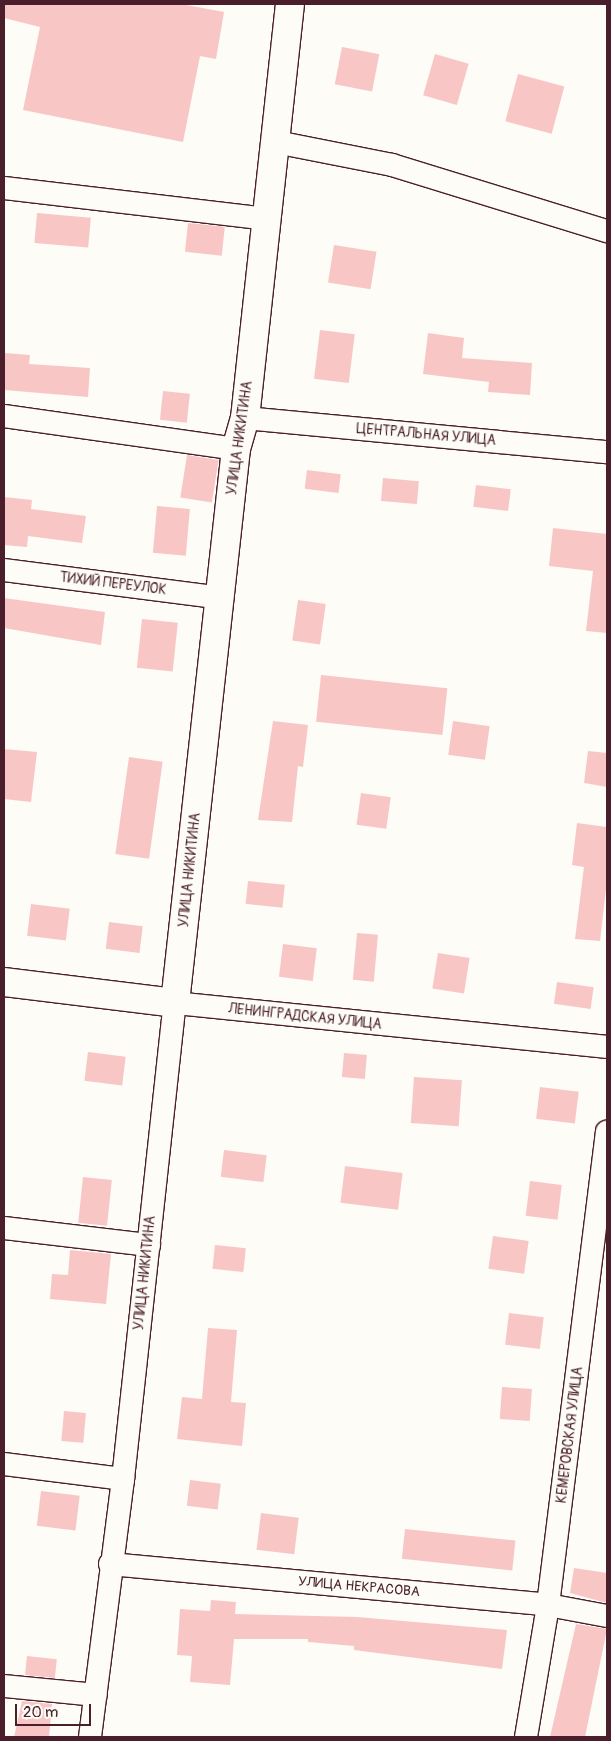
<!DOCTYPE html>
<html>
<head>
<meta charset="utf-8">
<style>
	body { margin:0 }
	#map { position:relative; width:611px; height:1741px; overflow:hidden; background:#fdfcf7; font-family:Pangolin,sans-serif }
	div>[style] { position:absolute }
	.building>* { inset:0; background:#f8c7c5; transform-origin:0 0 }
	.roads { filter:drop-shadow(1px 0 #4a1f2b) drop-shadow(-1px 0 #4a1f2b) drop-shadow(0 1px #4a1f2b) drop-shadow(0 -1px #4a1f2b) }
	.minor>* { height:22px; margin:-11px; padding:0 11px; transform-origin:11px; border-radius:11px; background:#fdfcf7 }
	.tertiary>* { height:28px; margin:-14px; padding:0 14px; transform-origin:14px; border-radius:14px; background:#fdfcf7 }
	span { translate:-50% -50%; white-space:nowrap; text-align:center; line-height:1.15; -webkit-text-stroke:4.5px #fdfcf7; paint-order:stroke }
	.street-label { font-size:14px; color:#4a1f2b }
	.frame { position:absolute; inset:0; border:5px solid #4a1f2b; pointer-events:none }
	.scale { position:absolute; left:15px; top:1704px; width:76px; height:22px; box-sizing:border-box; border:2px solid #4a1f2b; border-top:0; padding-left:6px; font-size:15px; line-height:18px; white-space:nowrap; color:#4a1f2b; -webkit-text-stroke:4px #fdfcf7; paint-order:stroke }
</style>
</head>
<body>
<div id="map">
	<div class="building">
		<div style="clip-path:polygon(4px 4px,181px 4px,224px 12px,216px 59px,200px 56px,183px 142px,23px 110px,40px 27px,4px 18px)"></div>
		<div style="left:342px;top:47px;width:38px;height:38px;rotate:11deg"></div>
		<div style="left:435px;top:54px;width:35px;height:43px;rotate:16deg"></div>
		<div style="left:518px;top:74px;width:48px;height:49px;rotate:15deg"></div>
		<div style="left:37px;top:213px;width:54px;height:30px;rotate:5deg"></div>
		<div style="left:188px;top:223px;width:37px;height:29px;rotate:6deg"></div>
		<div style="left:334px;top:245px;width:43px;height:38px;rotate:9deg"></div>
		<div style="left:320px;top:330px;width:35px;height:49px;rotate:7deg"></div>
		<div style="clip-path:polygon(428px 333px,464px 338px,462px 358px,532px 363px,530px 395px,488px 392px,489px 382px,423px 374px)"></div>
		<div style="clip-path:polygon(4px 353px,30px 355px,29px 364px,90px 368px,88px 397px,4px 390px)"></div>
		<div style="left:163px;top:391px;width:27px;height:29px;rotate:6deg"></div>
		<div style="left:187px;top:455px;width:32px;height:43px;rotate:9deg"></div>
		<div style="left:307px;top:470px;width:34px;height:19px;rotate:7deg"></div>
		<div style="left:383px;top:478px;width:36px;height:23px;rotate:5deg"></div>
		<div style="left:476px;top:485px;width:35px;height:22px;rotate:7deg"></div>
		<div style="clip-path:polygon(4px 497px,32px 500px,31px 509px,86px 516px,82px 543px,28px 536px,27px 547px,4px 545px)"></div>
		<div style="left:157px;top:506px;width:33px;height:47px;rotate:5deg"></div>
		<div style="clip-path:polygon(553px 528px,607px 534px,607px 633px,586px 631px,593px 571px,549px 566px)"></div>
		<div style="clip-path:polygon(4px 598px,105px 612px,101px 645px,4px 628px)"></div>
		<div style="left:298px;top:600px;width:28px;height:41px;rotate:8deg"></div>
		<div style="left:142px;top:619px;width:36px;height:49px;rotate:6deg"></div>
		<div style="left:321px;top:675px;width:127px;height:47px;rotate:6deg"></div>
		<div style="clip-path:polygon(273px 721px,308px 725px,303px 767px,298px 766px,292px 822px,258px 820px)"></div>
		<div style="left:453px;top:721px;width:37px;height:34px;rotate:8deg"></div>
		<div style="clip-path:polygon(4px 749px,37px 752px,31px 802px,4px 799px)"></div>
		<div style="clip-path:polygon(588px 751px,607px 753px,607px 787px,584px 783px)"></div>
		<div style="left:129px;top:757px;width:34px;height:98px;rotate:8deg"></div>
		<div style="left:361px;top:793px;width:30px;height:32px;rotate:8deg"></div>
		<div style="clip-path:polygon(577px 823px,607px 827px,607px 880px,600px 941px,575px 939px,584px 867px,572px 865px)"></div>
		<div style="left:248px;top:881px;width:37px;height:23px;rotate:6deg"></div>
		<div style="left:31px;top:904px;width:39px;height:32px;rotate:7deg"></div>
		<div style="left:109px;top:922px;width:34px;height:27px;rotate:7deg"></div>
		<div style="left:357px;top:933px;width:21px;height:47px;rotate:5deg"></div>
		<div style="left:283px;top:944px;width:34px;height:33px;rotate:7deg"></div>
		<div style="left:438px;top:953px;width:32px;height:36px;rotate:9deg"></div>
		<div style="left:557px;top:982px;width:37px;height:22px;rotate:8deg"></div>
		<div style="left:88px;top:1052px;width:38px;height:29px;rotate:7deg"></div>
		<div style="left:344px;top:1053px;width:23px;height:24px;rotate:5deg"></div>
		<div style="left:414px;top:1077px;width:48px;height:46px;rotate:4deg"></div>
		<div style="left:540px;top:1087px;width:39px;height:32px;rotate:7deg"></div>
		<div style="left:224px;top:1150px;width:43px;height:27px;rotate:7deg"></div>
		<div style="left:345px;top:1166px;width:58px;height:37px;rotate:7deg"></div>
		<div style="left:83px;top:1177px;width:29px;height:46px;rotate:6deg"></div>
		<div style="left:530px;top:1181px;width:32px;height:35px;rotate:7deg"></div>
		<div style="left:493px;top:1236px;width:36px;height:33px;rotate:8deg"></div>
		<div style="left:215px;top:1245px;width:31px;height:24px;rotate:6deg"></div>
		<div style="clip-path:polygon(70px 1250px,111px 1254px,106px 1304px,50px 1299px,52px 1274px,68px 1275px)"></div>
		<div style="left:509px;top:1313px;width:35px;height:32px;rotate:7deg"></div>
		<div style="clip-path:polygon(208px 1328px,237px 1330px,231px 1402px,246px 1403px,242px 1446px,177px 1439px,182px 1397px,202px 1399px)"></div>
		<div style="left:502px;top:1387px;width:30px;height:32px;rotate:4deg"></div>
		<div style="left:64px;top:1411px;width:22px;height:30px;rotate:5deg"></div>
		<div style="left:190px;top:1480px;width:31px;height:26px;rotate:7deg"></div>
		<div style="left:41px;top:1491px;width:39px;height:35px;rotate:7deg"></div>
		<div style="left:261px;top:1513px;width:38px;height:37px;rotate:7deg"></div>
		<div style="left:405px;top:1529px;width:111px;height:30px;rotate:6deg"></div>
		<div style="clip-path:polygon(574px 1568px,607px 1573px,607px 1603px,570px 1593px)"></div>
		<div style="clip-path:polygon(211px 1600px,236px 1602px,235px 1614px,357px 1617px,507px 1630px,502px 1669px,354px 1650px,354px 1646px,308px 1642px,308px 1639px,234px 1639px,230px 1685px,190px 1682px,192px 1656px,177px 1655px,180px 1609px,210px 1611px)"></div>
		<div style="clip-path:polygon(576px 1624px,607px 1629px,585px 1737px,550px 1737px)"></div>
		<div style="left:27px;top:1656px;width:30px;height:19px;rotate:6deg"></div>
		<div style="clip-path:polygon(22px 1701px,52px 1704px,49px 1737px,14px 1737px)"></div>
	</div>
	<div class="roads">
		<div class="minor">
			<div style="left:276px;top:142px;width:118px;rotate:11.2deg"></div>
			<div style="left:392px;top:165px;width:225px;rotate:17.1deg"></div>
			<div style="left:4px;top:188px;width:264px;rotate:6.7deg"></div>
			<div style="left:4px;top:416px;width:234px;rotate:8.1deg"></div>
			<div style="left:245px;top:418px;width:364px;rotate:5.4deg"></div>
			<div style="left:4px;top:570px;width:220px;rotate:7.3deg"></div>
			<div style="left:4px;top:1228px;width:146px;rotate:6.7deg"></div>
			<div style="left:4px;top:1464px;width:120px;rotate:7.2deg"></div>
			<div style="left:110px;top:1564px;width:440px;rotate:5.3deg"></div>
			<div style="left:548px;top:1605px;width:60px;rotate:10.6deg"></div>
			<div style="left:4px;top:1686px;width:92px;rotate:5.6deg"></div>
			<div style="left:90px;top:1737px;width:260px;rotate:-82.7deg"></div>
			<div style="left:123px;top:1479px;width:479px;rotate:-83.8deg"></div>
			<div style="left:175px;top:1003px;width:434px;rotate:5.8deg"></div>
			<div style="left:526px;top:1737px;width:134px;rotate:-80.5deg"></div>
			<div style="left:548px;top:1605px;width:477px;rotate:-82.9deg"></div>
		</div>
		<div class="tertiary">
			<div style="left:4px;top:982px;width:172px;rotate:7deg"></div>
			<div style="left:175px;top:1003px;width:557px;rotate:-83.72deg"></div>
			<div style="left:236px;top:449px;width:32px;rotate:-74deg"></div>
			<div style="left:245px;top:418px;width:416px;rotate:-83.8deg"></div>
		</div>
	</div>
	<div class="street-label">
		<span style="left:426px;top:435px;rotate:5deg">ЦЕНТРАЛЬНАЯ УЛИЦА</span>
		<span style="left:240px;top:438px;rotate:-82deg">УЛИЦА НИКИТИНА</span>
		<span style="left:113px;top:584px;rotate:7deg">ТИХИЙ ПЕРЕУЛОК</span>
		<span style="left:190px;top:870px;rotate:-84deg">УЛИЦА НИКИТИНА</span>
		<span style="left:305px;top:1017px;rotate:6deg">ЛЕНИНГРАДСКАЯ УЛИЦА</span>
		<span style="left:145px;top:1273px;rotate:-84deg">УЛИЦА НИКИТИНА</span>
		<span style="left:570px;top:1435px;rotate:-83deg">КЕМЕРОВСКАЯ УЛИЦА</span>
		<span style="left:359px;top:1587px;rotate:5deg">УЛИЦА НЕКРАСОВА</span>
	</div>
	<div class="frame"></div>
	<div class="scale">20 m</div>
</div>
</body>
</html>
